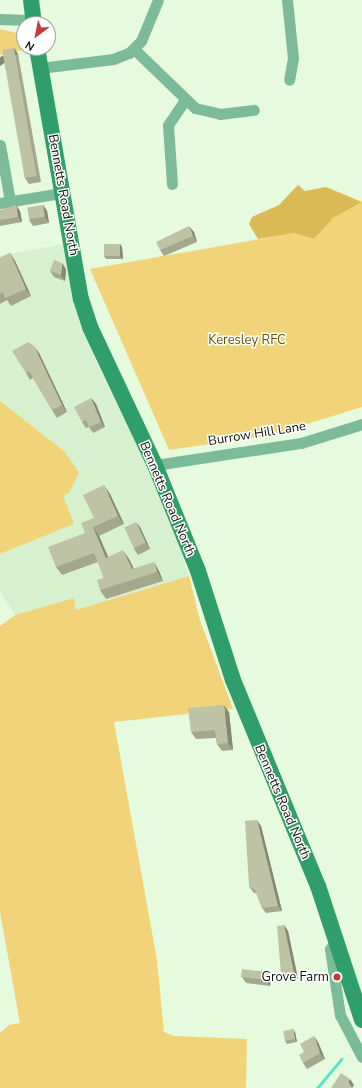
<!DOCTYPE html>
<html>
<head>
<meta charset="utf-8">
<style>
	body { margin:0 }
	#map { position:relative; width:362px; height:1088px; overflow:hidden; background:#e6fadd; font-family:"Nunito Sans",sans-serif }
	div>[style] { position:absolute }
	.built>* { inset:0; background:#d7f0cd }
	.green>* { inset:0; background:#f1d479 }
	.forest>* { inset:0; background:#d9ba54 }
	.stream>* { height:3px; margin:-1.5px; padding:0 1.5px; transform-origin:1.5px; border-radius:1.5px; background:#57e4ce }
	.street>* { height:11px; margin:-5.5px; padding:0 5.5px; transform-origin:5.5px; border-radius:5.5px; background:#7cbb97 }
	.secondary>* { height:16px; margin:-8px; padding:0 8px; transform-origin:8px; border-radius:8px; background:#309e6a }
	.wall>* { inset:0; background:#a3a88d }
	.shaded-wall>* { inset:0; background:#858873; transform-origin:0 0 }
	.building>* { inset:0; background:#bec3a4; transform-origin:0 0 }
	.dots>* { width:11px; height:11px; translate:-50% -50%; box-sizing:border-box; border:2px solid #fff; border-radius:50% }
	span { translate:-50% -50%; white-space:nowrap; text-align:center; line-height:1.15; -webkit-text-stroke:3px #fff; paint-order:stroke }
	.street-label { font-size:13px; color:#0d130a }
	.park-label { font-size:13px; color:#685400 }
	.poi-label { font-size:13px; color:#0d130a }
	.right { translate:-100% -50%; text-align:right }
	.north { position:absolute; left:16px; top:16px; width:40px; height:40px; box-sizing:border-box; background:#fff; border:1px solid #9ea19d; border-radius:50%; rotate:212deg; font-size:11px; font-weight:700; line-height:16px; text-align:center; color:#0d130a }
	.north::after { content:''; display:block; margin:auto; width:14px; height:18px; background:#c73936; clip-path:polygon(50% 0,100% 100%,50% 72%,0 100%) }
</style>
</head>
<body>
<div id="map">
	<div class="built">
		<div style="clip-path:polygon(64px 244px,93px 355px,163px 497px,189px 576px,76px 610px,74px 598px,15px 615px,0 591px,0 554px,74px 524px,0 402px,0 256px)"></div>
	</div>
	<div class="green">
		<div style="clip-path:polygon(0 29px,21px 34px,24px 48px,32px 48px,0 55px)"></div>
		<div style="clip-path:polygon(362px 202px,362px 407px,271px 435px,169px 450px,90px 269px,294px 233px,314px 239px,333px 218px)"></div>
		<div style="clip-path:polygon(0 401px,65px 452px,79px 473px,69px 493px,63px 496px,74px 524px,0 554px)"></div>
		<div style="clip-path:polygon(189px 576px,200px 620px,233px 709px,114px 722px,157px 960px,164px 1032px,174px 1036px,247px 1039px,246px 1088px,0 1088px,0 1033px,9px 1025px,20px 1023px,0 912px,0 626px,15px 615px,74px 598px,76px 610px)"></div>
	</div>
	<div class="forest">
		<div style="clip-path:polygon(298px 185px,305px 191px,326px 187px,362px 202px,333px 218px,314px 239px,294px 233px,258px 239px,249px 224px,252px 217px,279px 205px)"></div>
	</div>
	<div class="stream">
		<div style="left:317px;top:1088px;width:38px;rotate:-50deg"></div>
	</div>
	<div class="street">
		<div style="left:287px;top:0;width:58px;rotate:84.1deg"></div>
		<div style="left:293px;top:58px;width:22px;rotate:100deg"></div>
		<div style="left:0;top:19px;width:33px;rotate:2deg"></div>
		<div style="left:134px;top:49px;width:85px;rotate:44deg"></div>
		<div style="left:195px;top:108px;width:26px;rotate:13deg"></div>
		<div style="left:220px;top:114px;width:34px;rotate:-7deg"></div>
		<div style="left:40px;top:68px;width:74px;rotate:-7deg"></div>
		<div style="left:113px;top:59px;width:17px;rotate:-21deg"></div>
		<div style="left:129px;top:53px;width:17px;rotate:-45deg"></div>
		<div style="left:141px;top:41px;width:44px;rotate:-67.5deg"></div>
		<div style="left:0;top:145px;width:57px;rotate:79.9deg"></div>
		<div style="left:172px;top:184px;width:59px;rotate:-93.9deg"></div>
		<div style="left:168px;top:125px;width:29px;rotate:-56deg"></div>
		<div style="left:0;top:203px;width:63px;rotate:-9.2deg"></div>
		<div style="left:155px;top:465px;width:148px;rotate:-8.6deg"></div>
		<div style="left:301px;top:443px;width:64px;rotate:-17.3deg"></div>
		<div style="left:336px;top:941px;width:10px;rotate:127deg"></div>
		<div style="left:330px;top:949px;width:67px;rotate:81.4deg"></div>
		<div style="left:340px;top:1015px;width:47px;rotate:62.4deg"></div>
	</div>
	<div class="secondary">
		<div style="left:31px;top:0;width:24px;rotate:83deg"></div>
		<div style="left:37px;top:48px;width:255px;rotate:80.1deg"></div>
		<div style="left:81px;top:299px;width:29px;rotate:72deg"></div>
		<div style="left:90px;top:327px;width:153px;rotate:64.8deg"></div>
		<div style="left:155px;top:465px;width:114px;rotate:67.9deg"></div>
		<div style="left:198px;top:571px;width:114px;rotate:72.2deg"></div>
		<div style="left:233px;top:680px;width:223px;rotate:67.6deg"></div>
		<div style="left:318px;top:886px;width:141px;rotate:71.8deg"></div>
	</div>
	<div class="wall">
		<div style="clip-path:polygon(14px 48px,18px 54px,41px 182px,29px 184px,25px 178px)"></div>
		<div style="clip-path:polygon(43px 205px,47px 211px,49px 223px,33px 226px,29px 220px)"></div>
		<div style="clip-path:polygon(0 210px,20px 211px,22px 222px,0 226px)"></div>
		<div style="clip-path:polygon(194px 232px,197px 242px,164px 256px,160px 250px)"></div>
		<div style="clip-path:polygon(120px 244px,122px 247px,123px 259px,106px 259px,104px 256px)"></div>
		<div style="clip-path:polygon(10px 253px,15px 261px,31px 296px,11px 306px,7px 300px,0 304px,0 258px)"></div>
		<div style="clip-path:polygon(66px 269px,65px 281px,54px 277px,50px 271px)"></div>
		<div style="clip-path:polygon(39px 353px,67px 412px,57px 418px,52px 410px,33px 378px,30px 380px,26px 373px)"></div>
		<div style="clip-path:polygon(91px 398px,96px 404px,105px 427px,93px 433px,89px 427px,86px 428px,82px 422px)"></div>
		<div style="clip-path:polygon(110px 494px,124px 524px,99px 536px,108px 557px,129px 559px,134px 569px,159px 571px,163px 581px,106px 599px,100px 590px,104px 578px,98px 562px,62px 575px,56px 567px,85px 533px)"></div>
		<div style="clip-path:polygon(140px 527px,150px 549px,138px 555px,134px 549px)"></div>
		<div style="clip-path:polygon(229px 712px,233px 750px,222px 751px,217px 744px,216px 738px,196px 739px,191px 732px)"></div>
		<div style="clip-path:polygon(261px 826px,282px 911px,266px 913px,262px 908px,257px 894px,253px 892px,249px 886px)"></div>
		<div style="clip-path:polygon(284px 925px,288px 931px,298px 979px,285px 980px,281px 974px)"></div>
		<div style="clip-path:polygon(267px 972px,271px 977px,270px 986px,246px 983px,242px 977px)"></div>
		<div style="clip-path:polygon(295px 1032px,297px 1042px,287px 1044px,285px 1041px)"></div>
		<div style="clip-path:polygon(318px 1042px,325px 1059px,307px 1069px,303px 1063px,304px 1052px)"></div>
	</div>
	<div class="shaded-wall">
		<div style="left:14px;top:48px;width:7px;height:130px;rotate:56deg"></div>
		<div style="clip-path:polygon(16px 205px,20px 211px,22px 222px,18px 217px)"></div>
		<div style="clip-path:polygon(43px 205px,47px 211px,49px 223px,45px 217px)"></div>
		<div style="clip-path:polygon(189px 226px,194px 232px,197px 242px,193px 236px)"></div>
		<div style="clip-path:polygon(120px 244px,122px 247px,123px 259px,120px 256px)"></div>
		<div style="clip-path:polygon(10px 253px,15px 261px,31px 296px,26px 289px)"></div>
		<div style="clip-path:polygon(62px 263px,66px 269px,65px 281px,61px 275px)"></div>
		<div style="clip-path:polygon(34px 346px,39px 353px,67px 412px,62px 405px)"></div>
		<div style="clip-path:polygon(91px 398px,96px 404px,105px 427px,101px 422px)"></div>
		<div style="clip-path:polygon(104px 485px,110px 494px,124px 524px,118px 516px)"></div>
		<div style="clip-path:polygon(136px 522px,140px 527px,150px 549px,146px 543px)"></div>
		<div style="clip-path:polygon(93px 527px,99px 536px,112px 566px,106px 558px)"></div>
		<div style="clip-path:polygon(123px 550px,129px 559px,138px 578px,132px 569px)"></div>
		<div style="clip-path:polygon(154px 562px,159px 571px,163px 581px,157px 572px)"></div>
		<div style="clip-path:polygon(224px 705px,229px 712px,233px 750px,228px 743px)"></div>
		<div style="clip-path:polygon(257px 820px,261px 826px,282px 911px,278px 906px)"></div>
		<div style="clip-path:polygon(284px 925px,288px 931px,298px 979px,294px 973px)"></div>
		<div style="clip-path:polygon(267px 972px,271px 977px,270px 986px,266px 980px)"></div>
		<div style="clip-path:polygon(293px 1029px,295px 1032px,297px 1042px,295px 1039px)"></div>
		<div style="clip-path:polygon(314px 1036px,318px 1042px,325px 1059px,320px 1053px)"></div>
		<div style="clip-path:polygon(350px 1079px,354px 1085px,352px 1088px,348px 1082px)"></div>
	</div>
	<div class="building">
		<div style="left:14px;top:48px;width:130px;height:12px;rotate:80deg"></div>
		<div style="clip-path:polygon(16px 205px,18px 217px,0 220px,0 210px)"></div>
		<div style="left:43px;top:205px;width:12px;height:16px;rotate:81deg"></div>
		<div style="clip-path:polygon(189px 226px,193px 236px,160px 250px,156px 242px)"></div>
		<div style="left:104px;top:244px;width:16px;height:12px"></div>
		<div style="clip-path:polygon(10px 253px,26px 289px,5px 298px,3px 292px,0 294px,0 258px)"></div>
		<div style="clip-path:polygon(54px 260px,62px 263px,61px 275px,50px 271px)"></div>
		<div style="clip-path:polygon(28px 342px,34px 346px,62px 405px,52px 410px,29px 371px,26px 373px,12px 351px)"></div>
		<div style="clip-path:polygon(91px 398px,101px 422px,89px 427px,86px 420px,82px 422px,74px 407px)"></div>
		<div style="clip-path:polygon(104px 485px,118px 516px,93px 527px,106px 558px,123px 550px,132px 569px,154px 562px,157px 572px,100px 590px,97px 580px,104px 578px,94px 553px,56px 567px,48px 547px,85px 533px,81px 523px,94px 518px,83px 495px)"></div>
		<div style="left:136px;top:522px;width:23px;height:13px;rotate:65deg"></div>
		<div style="clip-path:polygon(224px 705px,228px 743px,217px 744px,215px 730px,191px 732px,188px 708px)"></div>
		<div style="clip-path:polygon(257px 820px,278px 906px,262px 908px,255px 890px,249px 886px,245px 821px)"></div>
		<div style="clip-path:polygon(284px 925px,294px 973px,281px 974px,277px 926px)"></div>
		<div style="left:242px;top:969px;width:25px;height:8px;rotate:7deg"></div>
		<div style="left:293px;top:1029px;width:10px;height:10px;rotate:79deg"></div>
		<div style="clip-path:polygon(314px 1036px,320px 1053px,303px 1063px,299px 1055px,304px 1052px,300px 1044px)"></div>
		<div style="clip-path:polygon(341px 1073px,350px 1079px,348px 1082px,352px 1088px,331px 1088px)"></div>
	</div>
	<div class="dots">
		<div style="left:337px;top:977px;background:#c73936"></div>
	</div>
	<div class="street-label">
		<span style="left:63px;top:195px;rotate:80deg">Bennetts Road North</span>
		<span style="left:257px;top:434px;rotate:-9deg">Burrow Hill Lane</span>
		<span style="left:167px;top:499px;rotate:67deg">Bennetts Road North</span>
		<span style="left:282px;top:802px;rotate:67deg">Bennetts Road North</span>
	</div>
	<div class="park-label">
		<span style="left:247px;top:340px">Keresley RFC</span>
	</div>
	<div class="poi-label">
		<span class="right" style="left:329px;top:977px">Grove Farm</span>
	</div>
	<div class="north">N</div>
</div>
</body>
</html>
